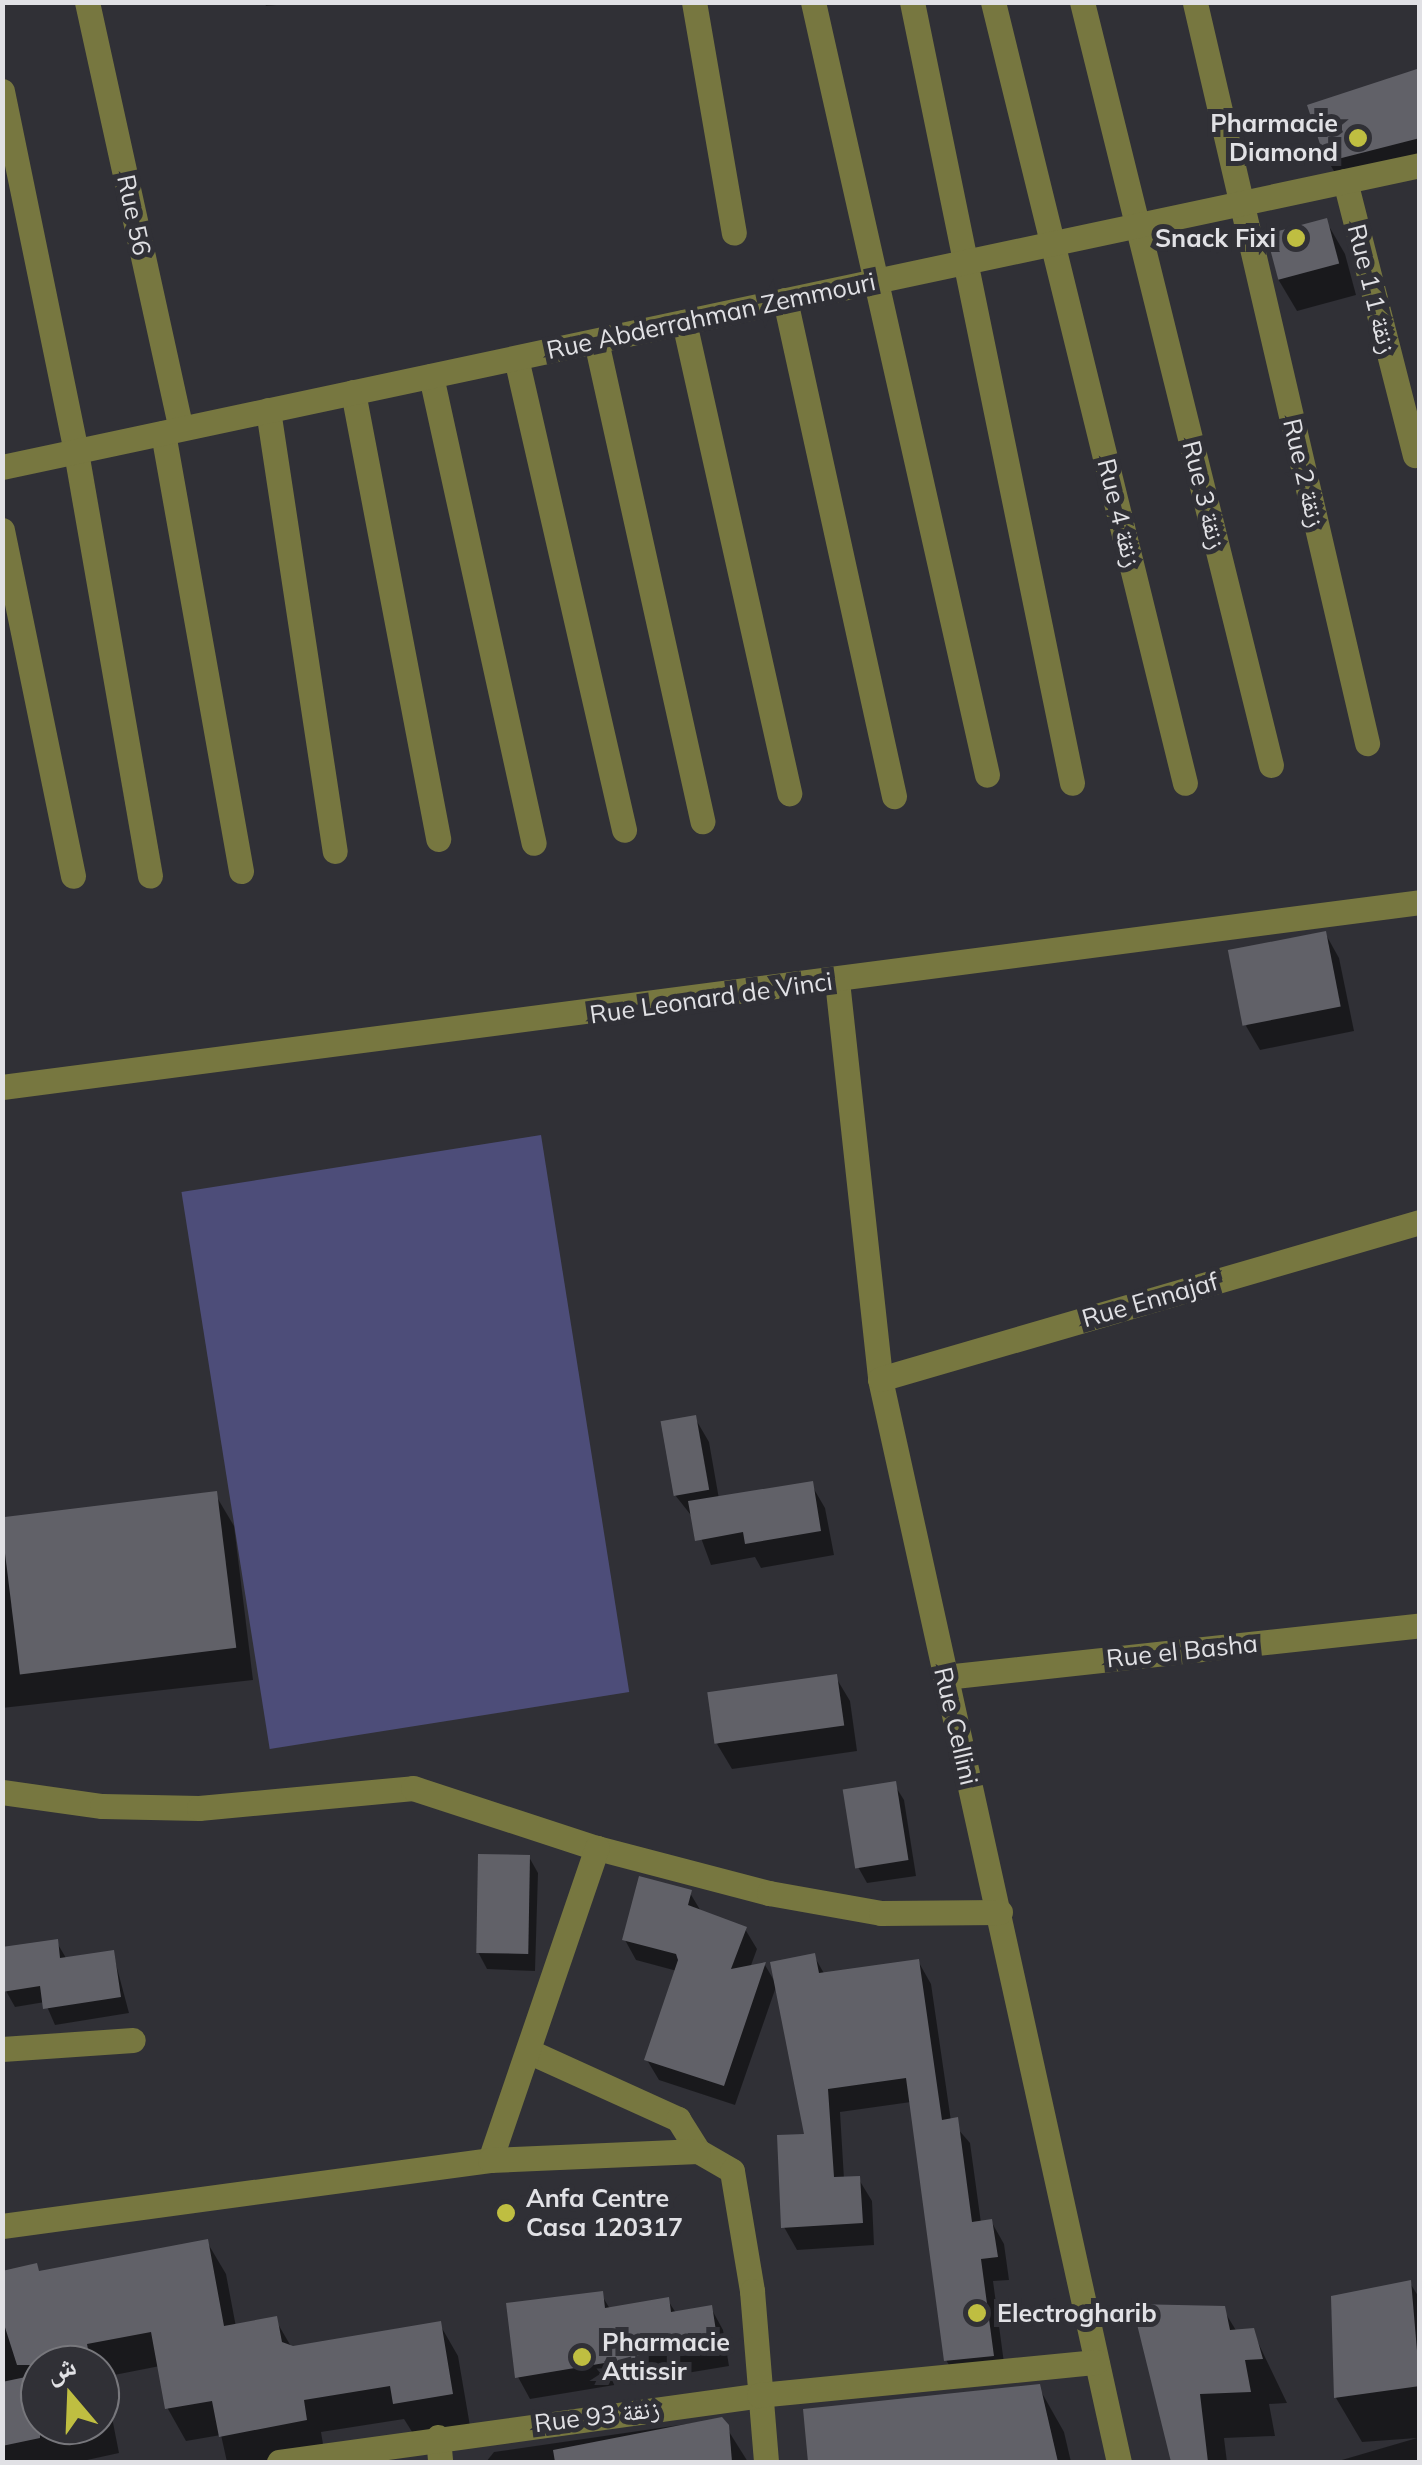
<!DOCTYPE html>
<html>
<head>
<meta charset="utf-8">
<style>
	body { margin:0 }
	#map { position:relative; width:1422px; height:2465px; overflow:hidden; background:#303036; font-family:Mulish,"Noto Naskh Arabic",sans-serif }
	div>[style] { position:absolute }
	.green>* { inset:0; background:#4d4d79; transform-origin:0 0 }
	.shadow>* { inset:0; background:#0007 }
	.building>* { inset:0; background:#616168; transform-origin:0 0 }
	.minor>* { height:25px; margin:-12.5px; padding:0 12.5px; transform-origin:12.5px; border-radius:12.5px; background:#777740 }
	.dots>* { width:28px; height:28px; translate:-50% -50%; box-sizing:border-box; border:5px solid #303036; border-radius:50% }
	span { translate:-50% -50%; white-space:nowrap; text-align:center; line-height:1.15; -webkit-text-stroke:10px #303036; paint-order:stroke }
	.poi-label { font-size:25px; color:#e1e1e5; font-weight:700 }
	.right { translate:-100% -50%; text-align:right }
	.left { translate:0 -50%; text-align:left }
	.street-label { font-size:25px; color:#e1e1e5 }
	.frame { position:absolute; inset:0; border:5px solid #e1e1e5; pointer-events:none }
	.north { position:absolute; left:20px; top:2345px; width:100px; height:100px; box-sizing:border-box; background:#303036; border:2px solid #77777c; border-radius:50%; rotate:341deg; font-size:28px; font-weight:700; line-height:40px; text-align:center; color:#e1e1e5 }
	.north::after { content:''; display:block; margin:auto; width:35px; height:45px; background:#bfbe41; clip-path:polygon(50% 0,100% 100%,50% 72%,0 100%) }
</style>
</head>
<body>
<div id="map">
	<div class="green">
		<div style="left:541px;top:1135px;width:564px;height:364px;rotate:81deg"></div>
	</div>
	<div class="shadow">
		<div style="clip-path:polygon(264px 2px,297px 2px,297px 3px,266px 6px)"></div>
		<div style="clip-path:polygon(1420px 71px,1420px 166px,1344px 188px,1328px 161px)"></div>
		<div style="clip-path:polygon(1326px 221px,1345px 254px,1356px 295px,1297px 311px,1278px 279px)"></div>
		<div style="clip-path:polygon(1325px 933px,1339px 958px,1354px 1031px,1260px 1050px,1246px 1026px)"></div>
		<div style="clip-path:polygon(695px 1418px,709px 1442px,719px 1499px,811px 1484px,825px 1508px,834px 1555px,761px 1568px,755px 1557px,711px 1565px,694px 1519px,675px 1495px)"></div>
		<div style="clip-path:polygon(215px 1494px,234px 1526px,253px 1680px,2px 1708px,2px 1527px)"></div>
		<div style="clip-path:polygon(835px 1676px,850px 1701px,857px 1751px,732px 1769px,717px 1744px)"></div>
		<div style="clip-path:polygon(894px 1784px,904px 1800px,916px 1876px,867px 1883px,858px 1867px)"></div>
		<div style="clip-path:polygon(529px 1857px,538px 1873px,535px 1971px,487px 1969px,478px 1952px)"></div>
		<div style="clip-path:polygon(690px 1893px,702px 1913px,745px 1929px,757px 1949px,750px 1968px,765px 1965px,776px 1984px,814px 1956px,825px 1975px,918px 1961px,931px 1984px,951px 2121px,970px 2143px,981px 2223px,991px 2221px,1004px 2244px,1009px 2280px,993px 2281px,1006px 2378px,960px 2383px,946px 2360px,911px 2102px,840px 2112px,844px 2179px,858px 2178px,872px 2201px,874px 2245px,797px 2250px,784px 2227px,807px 2136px,777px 1984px,735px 2105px,659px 2080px,647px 2060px,677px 1971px,636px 1960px,625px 1940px)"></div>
		<div style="clip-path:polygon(56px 1941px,66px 1958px,113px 1953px,129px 2013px,55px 2025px,45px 2002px,15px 2007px,6px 1991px)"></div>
		<div style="clip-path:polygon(evenodd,207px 2242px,226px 2274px,236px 2327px,275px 2319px,292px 2348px,439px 2323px,458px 2356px,470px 2426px,414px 2435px,404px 2419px,321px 2432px,326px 2462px,227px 2462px,221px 2435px,186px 2441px,168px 2409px,160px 2366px,104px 2377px,119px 2453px,78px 2462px,2px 2462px,2px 2273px,41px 2274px,207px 2242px,40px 2365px,100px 2365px,100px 2425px,40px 2425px,40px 2365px)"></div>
		<div style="clip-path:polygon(1410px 2283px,1420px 2299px,1420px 2462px,1335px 2462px,1417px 2438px,1362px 2442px,1336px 2398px)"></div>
		<div style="clip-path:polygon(601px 2294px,610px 2309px,667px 2299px,676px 2313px,711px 2308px,723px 2330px,729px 2366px,530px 2399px,518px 2377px)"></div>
		<div style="clip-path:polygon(1223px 2309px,1237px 2332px,1252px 2330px,1287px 2403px,1269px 2404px,1275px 2436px,1224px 2438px,1227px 2462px,1173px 2462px,1162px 2402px)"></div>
		<div style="clip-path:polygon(1038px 2386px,1064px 2432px,1071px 2462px,810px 2462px,806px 2412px)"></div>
		<div style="clip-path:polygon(721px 2419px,748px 2462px,486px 2462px,494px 2452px)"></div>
	</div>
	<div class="building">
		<div style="clip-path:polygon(1420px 68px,1420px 138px,1326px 162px,1307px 105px)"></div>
		<div style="left:1327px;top:218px;width:47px;height:63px;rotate:75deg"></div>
		<div style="left:1326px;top:931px;width:77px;height:100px;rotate:79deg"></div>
		<div style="left:696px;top:1415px;width:76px;height:36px;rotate:80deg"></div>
		<div style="clip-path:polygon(813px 1481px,821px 1531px,745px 1544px,743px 1532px,695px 1541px,688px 1501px)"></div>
		<div style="left:217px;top:1491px;width:158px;height:218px;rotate:83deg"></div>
		<div style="left:837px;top:1674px;width:52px;height:131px;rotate:82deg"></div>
		<div style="left:896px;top:1781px;width:80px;height:54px;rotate:81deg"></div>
		<div style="left:478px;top:1854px;width:52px;height:99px;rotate:1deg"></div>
		<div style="clip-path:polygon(639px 1876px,692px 1890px,688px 1905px,747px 1927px,731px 1969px,766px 1962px,724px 2086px,644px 2060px,678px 1960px,676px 1954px,622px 1940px)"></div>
		<div style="clip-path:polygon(58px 1939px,60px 1958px,114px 1950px,121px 1997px,43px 2009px,40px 1986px,2px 1992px,2px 1947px)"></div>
		<div style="clip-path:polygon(815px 1953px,819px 1973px,919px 1959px,942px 2120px,958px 2117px,972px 2222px,992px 2219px,998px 2257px,981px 2259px,994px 2356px,944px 2361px,906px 2078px,828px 2089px,834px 2177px,860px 2176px,863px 2223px,781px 2228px,777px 2135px,804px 2134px,770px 1962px)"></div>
		<div style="clip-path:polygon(208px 2239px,224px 2326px,277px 2316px,282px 2342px,293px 2346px,441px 2321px,453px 2394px,393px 2404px,390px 2386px,304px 2400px,307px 2420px,219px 2437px,212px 2401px,165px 2409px,151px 2332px,87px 2344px,91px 2365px,17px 2365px,2px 2318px,2px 2271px,37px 2263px,39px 2271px)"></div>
		<div style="clip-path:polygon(1411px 2280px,1420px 2386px,1334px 2398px,1331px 2296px)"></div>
		<div style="clip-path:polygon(603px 2291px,605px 2308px,669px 2297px,671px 2312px,712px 2305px,718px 2344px,515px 2378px,506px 2303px)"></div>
		<div style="clip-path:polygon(1132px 2304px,1225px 2306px,1230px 2330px,1254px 2328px,1263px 2359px,1245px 2360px,1251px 2392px,1200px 2394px,1208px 2462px,1171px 2462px)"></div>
		<div style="clip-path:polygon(40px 2374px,40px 2438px,2px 2446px,2px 2382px)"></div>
		<div style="clip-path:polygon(1040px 2384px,1058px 2462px,808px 2462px,803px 2409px)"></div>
		<div style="clip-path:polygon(722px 2417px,729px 2425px,732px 2462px,555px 2462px,553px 2450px)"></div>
	</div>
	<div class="minor">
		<div style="left:87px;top:2px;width:436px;rotate:77.6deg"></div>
		<div style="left:694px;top:2px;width:234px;rotate:80.2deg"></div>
		<div style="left:813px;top:2px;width:792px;rotate:77.31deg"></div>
		<div style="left:912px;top:2px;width:797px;rotate:78.42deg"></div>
		<div style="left:993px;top:2px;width:804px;rotate:76.19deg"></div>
		<div style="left:1082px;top:2px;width:786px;rotate:76.09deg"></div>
		<div style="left:1195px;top:3px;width:760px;rotate:76.91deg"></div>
		<div style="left:2px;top:91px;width:369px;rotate:78.4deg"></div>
		<div style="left:76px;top:452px;width:430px;rotate:80.1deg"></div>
		<div style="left:1345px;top:181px;width:283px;rotate:75.7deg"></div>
		<div style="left:785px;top:300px;width:508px;rotate:77.61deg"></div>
		<div style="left:684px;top:322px;width:483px;rotate:77.4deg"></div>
		<div style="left:596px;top:341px;width:492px;rotate:77.5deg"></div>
		<div style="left:516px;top:358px;width:484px;rotate:77.1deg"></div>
		<div style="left:431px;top:376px;width:478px;rotate:77.6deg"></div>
		<div style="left:353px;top:392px;width:455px;rotate:79.2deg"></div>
		<div style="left:268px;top:410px;width:446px;rotate:81.4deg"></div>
		<div style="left:163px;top:433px;width:445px;rotate:79.9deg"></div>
		<div style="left:2px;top:467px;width:1450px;rotate:-12.02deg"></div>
		<div style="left:2px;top:530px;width:353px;rotate:78.4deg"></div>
		<div style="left:837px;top:981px;width:400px;rotate:83.8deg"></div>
		<div style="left:880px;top:1379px;width:1109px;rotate:77.56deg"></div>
		<div style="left:2px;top:1087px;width:1430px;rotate:-7.43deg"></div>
		<div style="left:880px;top:1379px;width:562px;rotate:-16.21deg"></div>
		<div style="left:945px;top:1677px;width:478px;rotate:-6.2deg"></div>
		<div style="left:2px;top:1792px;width:101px;rotate:8deg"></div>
		<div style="left:102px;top:1806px;width:97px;rotate:1.2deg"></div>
		<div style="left:199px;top:1808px;width:215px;rotate:-5.3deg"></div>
		<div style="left:413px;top:1788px;width:194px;rotate:18.1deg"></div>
		<div style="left:597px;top:1848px;width:178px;rotate:14.7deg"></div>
		<div style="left:769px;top:1893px;width:114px;rotate:10.1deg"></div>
		<div style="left:881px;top:1913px;width:119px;rotate:-0.5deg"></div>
		<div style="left:2px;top:2049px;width:131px;rotate:-3.9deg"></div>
		<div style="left:528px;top:2051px;width:165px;rotate:24.4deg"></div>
		<div style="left:678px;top:2119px;width:38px;rotate:58deg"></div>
		<div style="left:698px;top:2151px;width:39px;rotate:30deg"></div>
		<div style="left:732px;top:2171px;width:122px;rotate:80.5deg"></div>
		<div style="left:752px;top:2291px;width:172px;rotate:85.3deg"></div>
		<div style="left:490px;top:2160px;width:330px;rotate:-71.1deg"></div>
		<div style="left:2px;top:2226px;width:492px;rotate:-7.7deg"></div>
		<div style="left:490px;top:2160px;width:208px;rotate:-2.5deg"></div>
		<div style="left:438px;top:2437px;width:25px;rotate:85deg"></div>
		<div style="left:279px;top:2462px;width:485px;rotate:-7.9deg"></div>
		<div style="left:759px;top:2395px;width:339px;rotate:-5.6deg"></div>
	</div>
	<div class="dots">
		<div style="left:1358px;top:138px;background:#bfbe41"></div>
		<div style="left:1296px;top:238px;background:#bfbe41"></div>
		<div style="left:506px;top:2213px;background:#bfbe41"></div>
		<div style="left:977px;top:2313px;background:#bfbe41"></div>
		<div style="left:582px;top:2357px;background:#bfbe41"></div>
	</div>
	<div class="poi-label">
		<span class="right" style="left:1338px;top:138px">Pharmacie<br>Diamond</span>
		<span class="right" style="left:1276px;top:238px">Snack Fixi</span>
		<span class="left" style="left:526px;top:2213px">Anfa Centre<br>Casa 120317</span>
		<span class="left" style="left:997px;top:2313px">Electrogharib</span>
		<span class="left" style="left:602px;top:2357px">Pharmacie<br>Attissir</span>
	</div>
	<div class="street-label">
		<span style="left:134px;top:215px;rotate:78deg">Rue 56</span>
		<span style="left:1372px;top:289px;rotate:76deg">Rue 1 زنقة 1</span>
		<span style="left:711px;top:316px;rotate:-12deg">Rue Abderrahman Zemmouri</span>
		<span style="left:1304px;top:473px;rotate:77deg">Rue 2 زنقة</span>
		<span style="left:1204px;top:495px;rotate:76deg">Rue 3 زنقة</span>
		<span style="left:1119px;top:513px;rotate:76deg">Rue 4 زنقة</span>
		<span style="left:711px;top:998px;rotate:-8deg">Rue Leonard de Vinci</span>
		<span style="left:1150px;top:1300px;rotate:-16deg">Rue Ennajaf</span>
		<span style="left:1182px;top:1651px;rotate:-6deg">Rue el Basha</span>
		<span style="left:956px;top:1726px;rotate:77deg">Rue Cellini</span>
		<span style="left:597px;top:2416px;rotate:-7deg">Rue 93 زنقة</span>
	</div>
	<div class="frame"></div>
	<div class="north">ش</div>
</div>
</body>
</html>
